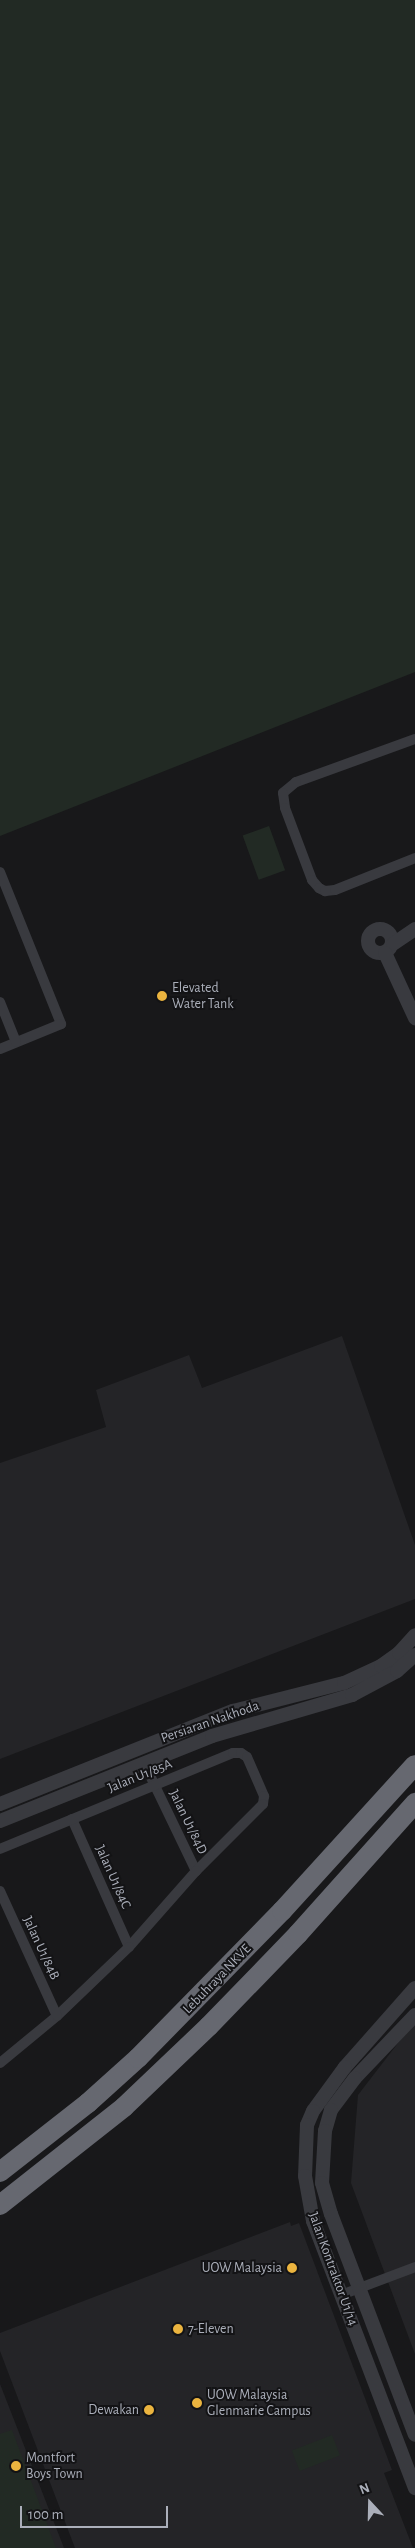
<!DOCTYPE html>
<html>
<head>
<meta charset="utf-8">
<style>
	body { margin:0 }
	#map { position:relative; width:415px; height:2548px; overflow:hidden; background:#18181a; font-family:"Alegreya Sans",sans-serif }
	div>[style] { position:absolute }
	.built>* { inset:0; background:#242427 }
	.green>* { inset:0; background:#222a24; transform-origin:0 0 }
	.minor>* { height:10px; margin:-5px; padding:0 5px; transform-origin:5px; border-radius:5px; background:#393a3f }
	.tertiary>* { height:14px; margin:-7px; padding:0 7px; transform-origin:7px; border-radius:7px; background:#393a3f }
	.tertiary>.ring { margin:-7px; padding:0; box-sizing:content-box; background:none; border:14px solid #393a3f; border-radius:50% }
	.motorway>* { height:20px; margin:-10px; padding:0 10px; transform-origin:10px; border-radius:10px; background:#666870 }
	.dots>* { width:14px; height:14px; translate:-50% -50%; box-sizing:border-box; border:2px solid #131315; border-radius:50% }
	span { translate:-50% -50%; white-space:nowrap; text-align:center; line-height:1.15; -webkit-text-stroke:4px #131315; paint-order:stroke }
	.poi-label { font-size:14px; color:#abafba }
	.left { translate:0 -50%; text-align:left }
	.right { translate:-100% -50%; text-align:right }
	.street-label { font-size:14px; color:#abafba }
	.north { position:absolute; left:345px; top:2478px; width:50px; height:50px; -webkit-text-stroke:4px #131315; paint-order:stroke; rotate:339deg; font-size:14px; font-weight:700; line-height:20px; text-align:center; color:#abafba }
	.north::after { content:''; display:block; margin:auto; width:18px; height:22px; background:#abafba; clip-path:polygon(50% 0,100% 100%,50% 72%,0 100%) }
	.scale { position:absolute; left:20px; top:2506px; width:148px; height:22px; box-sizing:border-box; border:2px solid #abafba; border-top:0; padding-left:6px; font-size:15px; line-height:18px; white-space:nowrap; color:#abafba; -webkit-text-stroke:4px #131315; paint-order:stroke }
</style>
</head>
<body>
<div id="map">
	<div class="built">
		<div style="clip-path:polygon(342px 1336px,415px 1545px,415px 1599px,0 1759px,0 1463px,106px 1427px,96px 1390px,189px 1355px,202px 1388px)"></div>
		<div style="clip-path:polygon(415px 2021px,415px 2354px,351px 2183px,358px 2095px)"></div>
		<div style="clip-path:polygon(290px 2222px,291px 2226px,299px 2223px,392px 2470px,384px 2473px,413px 2548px,75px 2548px,0 2351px,0 2333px)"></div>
		<div style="clip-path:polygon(0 2384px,64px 2548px,0 2548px)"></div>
	</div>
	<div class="green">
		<div style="clip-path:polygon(0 0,415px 0,415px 672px,0 836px)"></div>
		<div style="left:269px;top:826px;width:47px;height:28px;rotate:70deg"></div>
		<div style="clip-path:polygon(12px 2430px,56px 2548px,0 2548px,0 2434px)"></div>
		<div style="left:332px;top:2435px;width:22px;height:43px;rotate:69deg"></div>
	</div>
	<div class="minor">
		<div style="left:415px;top:739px;width:127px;rotate:160.1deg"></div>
		<div style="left:296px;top:782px;width:17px;rotate:140deg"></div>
		<div style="left:283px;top:793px;width:15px;rotate:82deg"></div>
		<div style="left:285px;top:808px;width:77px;rotate:69.4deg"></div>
		<div style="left:312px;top:880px;width:11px;rotate:49deg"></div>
		<div style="left:319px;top:888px;width:7px;rotate:27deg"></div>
		<div style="left:325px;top:891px;width:10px;rotate:-6deg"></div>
		<div style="left:335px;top:890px;width:86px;rotate:-21.8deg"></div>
		<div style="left:0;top:872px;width:164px;rotate:68.1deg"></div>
		<div style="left:61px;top:1024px;width:66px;rotate:157.7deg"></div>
		<div style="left:0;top:1002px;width:43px;rotate:68.2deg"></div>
		<div style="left:144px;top:1763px;width:120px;rotate:64.3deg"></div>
		<div style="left:72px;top:1819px;width:140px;rotate:66deg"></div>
		<div style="left:0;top:1849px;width:252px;rotate:-22.4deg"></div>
		<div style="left:233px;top:1753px;width:8px"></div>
		<div style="left:241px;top:1753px;width:7px;rotate:34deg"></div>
		<div style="left:247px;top:1757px;width:43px;rotate:66.4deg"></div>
		<div style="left:264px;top:1796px;width:8px;rotate:97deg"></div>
		<div style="left:263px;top:1804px;width:95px;rotate:135deg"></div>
		<div style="left:196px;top:1871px;width:101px;rotate:131.4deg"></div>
		<div style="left:129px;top:1947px;width:100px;rotate:136.2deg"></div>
		<div style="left:57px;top:2016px;width:74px;rotate:140.5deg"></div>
		<div style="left:0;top:1891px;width:137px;rotate:65.5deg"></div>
		<div style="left:341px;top:2295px;width:79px;rotate:-20.7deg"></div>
	</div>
	<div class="tertiary">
		<div class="ring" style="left:368px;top:929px;width:10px;height:10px"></div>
		<div style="left:393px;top:944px;width:27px;rotate:-34deg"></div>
		<div style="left:385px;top:953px;width:72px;rotate:65.2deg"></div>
		<div style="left:0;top:1804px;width:251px;rotate:-21.8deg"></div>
		<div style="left:233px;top:1711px;width:114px;rotate:-14.2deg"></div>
		<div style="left:344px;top:1683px;width:41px;rotate:-24.7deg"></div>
		<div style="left:381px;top:1666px;width:22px;rotate:-36deg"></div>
		<div style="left:399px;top:1653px;width:24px;rotate:-48deg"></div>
		<div style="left:0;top:1821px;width:228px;rotate:-21.8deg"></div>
		<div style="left:212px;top:1736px;width:146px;rotate:-16.3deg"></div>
		<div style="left:352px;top:1695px;width:51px;rotate:-28.1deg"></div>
		<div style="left:397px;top:1671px;width:24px;rotate:-42deg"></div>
		<div style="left:415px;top:1988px;width:106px;rotate:131.5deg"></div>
		<div style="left:345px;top:2067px;width:54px;rotate:126deg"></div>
		<div style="left:313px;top:2111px;width:15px;rotate:113deg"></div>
		<div style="left:307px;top:2125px;width:51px;rotate:92.2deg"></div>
		<div style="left:305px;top:2176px;width:46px;rotate:79.9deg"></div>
		<div style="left:313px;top:2221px;width:286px;rotate:69.1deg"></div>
		<div style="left:415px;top:2015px;width:87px;rotate:133.6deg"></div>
		<div style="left:355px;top:2078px;width:40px;rotate:127deg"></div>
		<div style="left:331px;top:2110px;width:22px;rotate:106deg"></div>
		<div style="left:325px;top:2131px;width:52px;rotate:93.3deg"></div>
		<div style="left:322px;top:2183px;width:32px;rotate:74deg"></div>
		<div style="left:331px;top:2214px;width:236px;rotate:69.2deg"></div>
	</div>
	<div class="motorway">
		<div style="left:0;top:2172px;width:112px;rotate:-38.1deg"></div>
		<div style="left:88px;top:2103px;width:67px;rotate:-42deg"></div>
		<div style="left:138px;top:2058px;width:206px;rotate:-45.6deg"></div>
		<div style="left:282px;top:1911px;width:197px;rotate:-47.7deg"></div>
		<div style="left:0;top:2205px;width:158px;rotate:-38.3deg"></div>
		<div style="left:124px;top:2107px;width:117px;rotate:-43.6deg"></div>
		<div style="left:209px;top:2026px;width:128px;rotate:-45.9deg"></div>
		<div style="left:298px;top:1934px;width:176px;rotate:-48.2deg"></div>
	</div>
	<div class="dots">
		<div style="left:162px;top:996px;background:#ebb43f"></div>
		<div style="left:292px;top:2268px;background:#ebb43f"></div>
		<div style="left:178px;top:2329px;background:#ebb43f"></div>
		<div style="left:197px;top:2403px;background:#ebb43f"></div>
		<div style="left:149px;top:2410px;background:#ebb43f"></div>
		<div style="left:16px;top:2466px;background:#ebb43f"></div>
	</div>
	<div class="poi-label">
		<span class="left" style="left:172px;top:996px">Elevated<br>Water Tank</span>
		<span class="right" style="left:282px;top:2268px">UOW Malaysia</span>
		<span class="left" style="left:188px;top:2329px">7-Eleven</span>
		<span class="left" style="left:207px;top:2403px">UOW Malaysia<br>Glenmarie Campus</span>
		<span class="right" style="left:139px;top:2410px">Dewakan</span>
		<span class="left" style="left:26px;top:2466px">Montfort<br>Boys Town</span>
	</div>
	<div class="street-label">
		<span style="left:210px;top:1722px;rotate:-19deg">Persiaran Nakhoda</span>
		<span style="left:140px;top:1776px;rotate:-22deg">Jalan U1/85A</span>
		<span style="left:188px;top:1822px;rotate:64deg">Jalan U1/84D</span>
		<span style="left:113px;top:1877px;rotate:66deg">Jalan U1/84C</span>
		<span style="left:41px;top:1948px;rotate:65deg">Jalan U1/84B</span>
		<span style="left:217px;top:1979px;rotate:-46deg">Lebuhraya NKVE</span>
		<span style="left:333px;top:2269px;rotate:70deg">Jalan Kontraktor U1/14</span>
	</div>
	<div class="north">N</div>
	<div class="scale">100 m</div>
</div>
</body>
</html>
